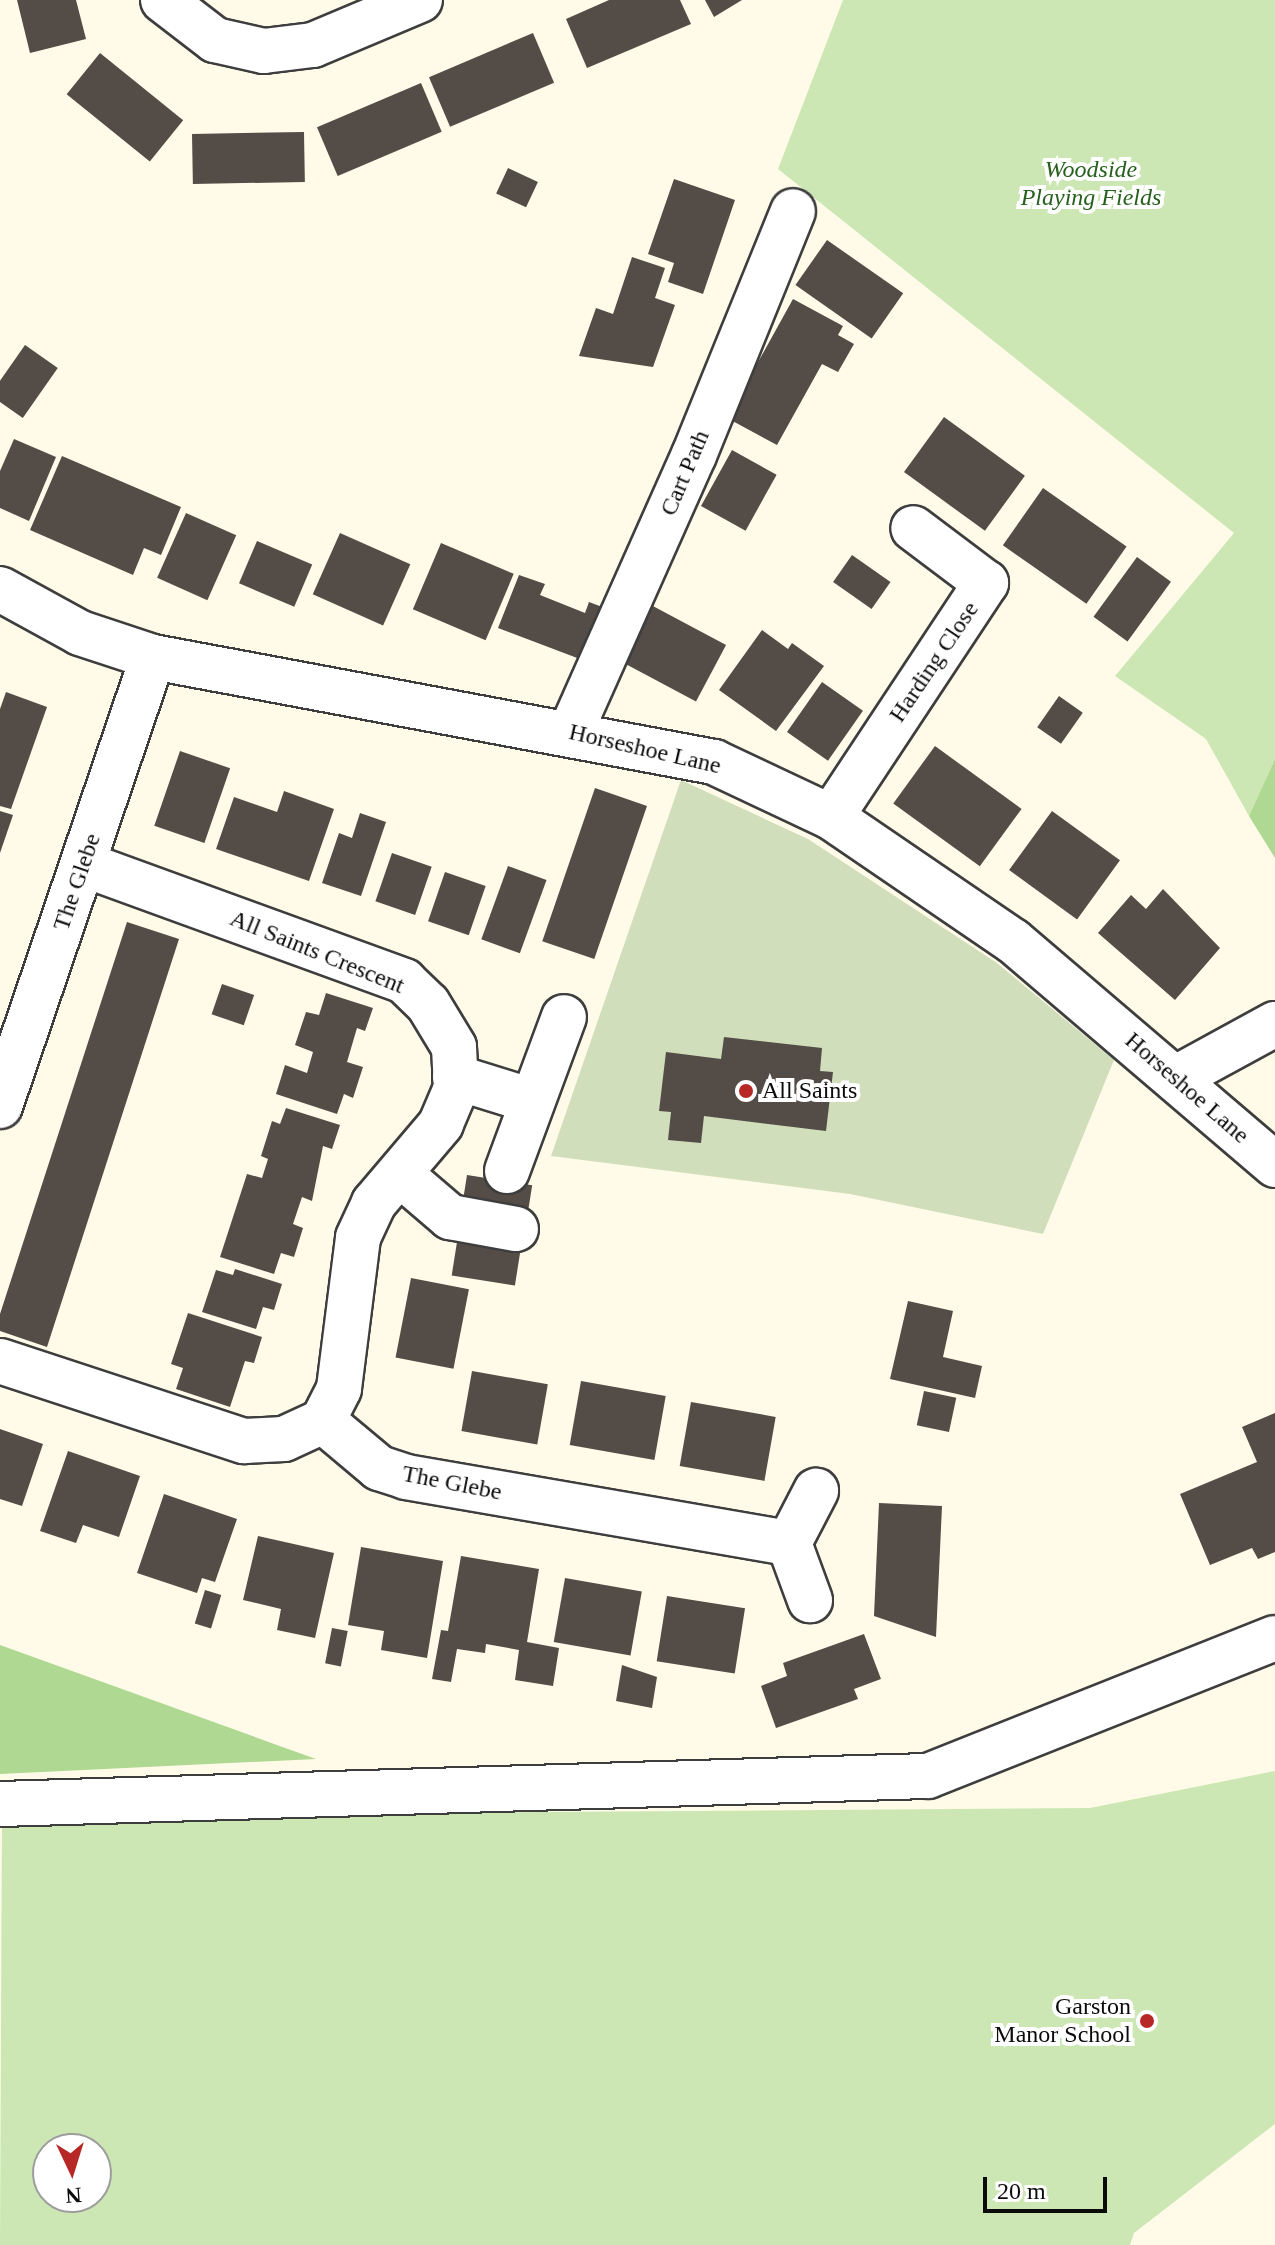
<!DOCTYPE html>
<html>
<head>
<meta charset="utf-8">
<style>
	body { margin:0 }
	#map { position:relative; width:1275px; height:2245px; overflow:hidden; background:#fffbe8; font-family:"Times New Roman",serif }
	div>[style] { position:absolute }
	.green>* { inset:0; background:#cce7b4 }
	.forest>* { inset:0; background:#afd893 }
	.cemetery>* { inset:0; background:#d1debc }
	.building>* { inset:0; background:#534c47; transform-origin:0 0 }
	.roads { filter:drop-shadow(2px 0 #3e3e3e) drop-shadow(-2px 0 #3e3e3e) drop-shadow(0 2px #3e3e3e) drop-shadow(0 -2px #3e3e3e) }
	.minor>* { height:44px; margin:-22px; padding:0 22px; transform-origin:22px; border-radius:22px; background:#fff }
	.dots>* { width:22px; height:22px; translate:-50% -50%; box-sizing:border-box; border:4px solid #fff; border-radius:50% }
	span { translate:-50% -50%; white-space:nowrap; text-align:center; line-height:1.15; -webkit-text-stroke:8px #fff; paint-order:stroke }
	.park-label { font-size:24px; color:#27601d; font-style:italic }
	.street-label { font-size:24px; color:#0b0b0b }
	.poi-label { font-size:24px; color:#0b0b0b }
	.left { translate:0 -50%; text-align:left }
	.right { translate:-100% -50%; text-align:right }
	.north { position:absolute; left:32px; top:2133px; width:80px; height:80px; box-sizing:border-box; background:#fff; border:2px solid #9d9d9d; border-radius:50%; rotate:176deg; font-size:22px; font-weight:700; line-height:32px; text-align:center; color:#0b0b0b }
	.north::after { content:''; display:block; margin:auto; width:28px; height:36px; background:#b72726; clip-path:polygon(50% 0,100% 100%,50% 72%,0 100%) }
	.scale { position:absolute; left:983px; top:2177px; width:124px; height:36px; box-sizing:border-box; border:4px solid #0b0b0b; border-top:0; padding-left:10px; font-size:24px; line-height:28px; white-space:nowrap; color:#0b0b0b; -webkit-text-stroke:6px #fff; paint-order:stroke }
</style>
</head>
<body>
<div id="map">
	<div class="green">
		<div style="clip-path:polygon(843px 0,1275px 0,1275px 759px,1249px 816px,1206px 739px,1115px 676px,1234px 533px,778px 169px)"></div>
		<div style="clip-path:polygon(evenodd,1275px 1771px,1275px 2124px,1134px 2233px,1130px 2245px,0 2245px,2px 1816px,1090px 1808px,1275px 1771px,48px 2149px,96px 2149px,96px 2197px,48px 2197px,48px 2149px)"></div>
	</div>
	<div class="forest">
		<div style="clip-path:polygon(1275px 759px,1275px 858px,1249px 816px)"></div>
		<div style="clip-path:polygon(0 1645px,316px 1759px,0 1774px)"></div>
	</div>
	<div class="cemetery">
		<div style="clip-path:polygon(681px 780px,808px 839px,997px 963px,1114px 1060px,1043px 1234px,850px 1194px,551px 1156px)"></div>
	</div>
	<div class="building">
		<div style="clip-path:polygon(17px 0,76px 0,86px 39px,30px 53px)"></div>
		<div style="clip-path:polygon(609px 0,680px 0,691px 24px,587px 68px,566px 19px)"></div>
		<div style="clip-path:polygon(705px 0,742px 0,714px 17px)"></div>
		<div style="left:533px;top:33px;width:54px;height:113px;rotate:67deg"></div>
		<div style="left:100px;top:53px;width:107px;height:53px;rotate:39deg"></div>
		<div style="left:421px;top:83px;width:53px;height:113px;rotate:67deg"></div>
		<div style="left:304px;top:132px;width:50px;height:112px;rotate:89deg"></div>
		<div style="left:508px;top:168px;width:33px;height:28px;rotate:25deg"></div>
		<div style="clip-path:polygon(674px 179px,735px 200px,703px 294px,668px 282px,674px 263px,648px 254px)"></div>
		<div style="left:827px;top:240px;width:93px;height:55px;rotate:35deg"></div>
		<div style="clip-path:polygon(632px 257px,665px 268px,655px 298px,675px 305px,653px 367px,579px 356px,596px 308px,613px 314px)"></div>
		<div style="clip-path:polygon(793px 299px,843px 326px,838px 335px,854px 344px,838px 372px,822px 364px,777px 445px,727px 418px)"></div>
		<div style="left:25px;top:345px;width:40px;height:61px;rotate:35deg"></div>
		<div style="left:944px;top:417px;width:100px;height:68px;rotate:36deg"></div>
		<div style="clip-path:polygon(14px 439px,56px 457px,29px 521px,0 508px,0 471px)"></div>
		<div style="left:732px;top:450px;width:51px;height:64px;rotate:29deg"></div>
		<div style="clip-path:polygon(62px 456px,181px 507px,161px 555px,144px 548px,133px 575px,30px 530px)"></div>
		<div style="left:1043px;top:488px;width:102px;height:70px;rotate:35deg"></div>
		<div style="left:186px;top:513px;width:55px;height:71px;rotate:24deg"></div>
		<div style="left:340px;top:533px;width:77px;height:67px;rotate:24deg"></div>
		<div style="left:257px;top:541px;width:60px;height:46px;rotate:23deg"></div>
		<div style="left:441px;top:543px;width:79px;height:72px;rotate:23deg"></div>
		<div style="left:852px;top:555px;width:47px;height:33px;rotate:35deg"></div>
		<div style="left:1137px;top:557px;width:42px;height:74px;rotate:36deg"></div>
		<div style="clip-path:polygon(519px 575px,545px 584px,540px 595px,585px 613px,589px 602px,613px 611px,593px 664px,498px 628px)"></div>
		<div style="left:651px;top:605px;width:85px;height:64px;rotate:28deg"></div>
		<div style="clip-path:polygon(762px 630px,788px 649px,792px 643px,824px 666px,776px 731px,719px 690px)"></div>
		<div style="left:822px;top:682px;width:50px;height:61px;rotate:35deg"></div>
		<div style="clip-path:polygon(6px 692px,47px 707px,11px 809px,0 806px,0 709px)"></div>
		<div style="left:1059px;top:696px;width:29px;height:38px;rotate:35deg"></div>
		<div style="left:935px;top:746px;width:107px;height:71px;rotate:36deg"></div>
		<div style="left:180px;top:751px;width:53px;height:79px;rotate:19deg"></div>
		<div style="left:595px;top:788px;width:55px;height:162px;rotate:19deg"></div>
		<div style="clip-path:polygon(284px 791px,334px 809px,309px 881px,216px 849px,234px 797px,277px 812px)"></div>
		<div style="clip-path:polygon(0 811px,13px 815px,0 853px)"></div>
		<div style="left:1052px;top:811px;width:84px;height:73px;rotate:36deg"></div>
		<div style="clip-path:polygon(360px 813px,386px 822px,361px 896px,322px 883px,339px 833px,352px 838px)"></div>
		<div style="left:392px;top:853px;width:42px;height:51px;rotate:19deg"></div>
		<div style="left:508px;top:866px;width:41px;height:78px;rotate:20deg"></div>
		<div style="left:445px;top:872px;width:43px;height:52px;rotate:19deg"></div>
		<div style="clip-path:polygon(1163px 889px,1220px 948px,1175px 1000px,1098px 933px,1131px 895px,1146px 909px)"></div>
		<div style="clip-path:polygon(127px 922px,179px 939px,47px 1347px,0 1331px,0 1314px)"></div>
		<div style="left:222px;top:984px;width:34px;height:32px;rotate:19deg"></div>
		<div style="clip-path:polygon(326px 993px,373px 1008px,365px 1031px,357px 1028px,347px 1062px,363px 1067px,353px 1098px,344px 1094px,337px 1114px,276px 1094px,285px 1065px,307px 1073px,313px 1052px,295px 1045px,306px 1012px,319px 1015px)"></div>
		<div style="clip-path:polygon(724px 1037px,822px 1048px,820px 1071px,833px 1072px,826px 1131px,704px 1116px,701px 1143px,668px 1140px,671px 1112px,659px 1111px,666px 1052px,721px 1059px)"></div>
		<div style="clip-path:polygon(286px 1108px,340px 1125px,332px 1149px,323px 1146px,312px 1201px,302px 1197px,293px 1224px,303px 1228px,294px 1257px,281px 1253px,274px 1274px,220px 1257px,247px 1174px,262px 1178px,268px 1159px,261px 1156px,272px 1121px,280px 1124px)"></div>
		<div style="left:467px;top:1175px;width:66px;height:28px;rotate:9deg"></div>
		<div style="left:457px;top:1242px;width:64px;height:34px;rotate:9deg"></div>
		<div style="clip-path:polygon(235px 1269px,282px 1284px,274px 1310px,263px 1307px,256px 1329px,202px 1312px,216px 1270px,233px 1275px)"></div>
		<div style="left:411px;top:1278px;width:59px;height:81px;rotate:11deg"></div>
		<div style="clip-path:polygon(908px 1301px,953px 1311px,943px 1357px,982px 1366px,975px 1398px,890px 1379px)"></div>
		<div style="clip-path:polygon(188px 1313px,262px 1337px,254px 1363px,245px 1361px,230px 1407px,176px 1389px,183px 1368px,171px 1364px)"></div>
		<div style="left:472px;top:1371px;width:77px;height:61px;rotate:10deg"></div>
		<div style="left:581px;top:1381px;width:86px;height:65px;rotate:10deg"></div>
		<div style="left:924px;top:1391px;width:33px;height:35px;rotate:12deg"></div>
		<div style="left:691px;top:1402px;width:86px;height:65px;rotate:10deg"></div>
		<div style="clip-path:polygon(1275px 1413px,1275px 1552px,1258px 1559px,1252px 1548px,1210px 1565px,1180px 1494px,1257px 1462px,1242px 1427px)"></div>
		<div style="clip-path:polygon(0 1429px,43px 1444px,22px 1506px,0 1499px)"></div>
		<div style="clip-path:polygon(68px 1451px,140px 1476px,119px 1537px,83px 1525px,76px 1543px,40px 1531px)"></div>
		<div style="clip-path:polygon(164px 1494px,237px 1519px,215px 1582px,202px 1578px,197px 1593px,137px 1573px)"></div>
		<div style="clip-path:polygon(879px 1503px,942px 1506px,936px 1637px,874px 1616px)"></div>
		<div style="clip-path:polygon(258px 1536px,334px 1553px,315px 1638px,277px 1630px,281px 1609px,243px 1600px)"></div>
		<div style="clip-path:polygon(361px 1547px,443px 1561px,427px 1658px,381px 1650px,384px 1631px,348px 1625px)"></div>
		<div style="clip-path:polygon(461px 1556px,539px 1569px,527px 1642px,559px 1648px,553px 1686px,515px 1680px,519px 1650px,486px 1644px,485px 1653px,457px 1649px,451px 1682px,432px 1679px,441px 1630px,448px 1631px)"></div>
		<div style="left:565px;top:1578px;width:78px;height:65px;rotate:10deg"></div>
		<div style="left:205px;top:1590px;width:17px;height:35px;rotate:17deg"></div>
		<div style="left:667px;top:1596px;width:79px;height:66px;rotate:9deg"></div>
		<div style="left:332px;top:1628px;width:16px;height:36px;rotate:11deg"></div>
		<div style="clip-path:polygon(864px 1634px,881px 1679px,854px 1689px,858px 1699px,776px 1728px,761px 1686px,787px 1676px,783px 1663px)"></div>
		<div style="clip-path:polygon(622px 1665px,657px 1677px,652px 1708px,616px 1701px)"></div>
	</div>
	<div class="roads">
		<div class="minor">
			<div style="left:163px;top:0;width:66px;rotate:37.6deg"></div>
			<div style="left:215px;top:40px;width:50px;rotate:12.7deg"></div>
			<div style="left:264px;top:51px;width:49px;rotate:-7deg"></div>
			<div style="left:313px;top:45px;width:116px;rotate:-22.8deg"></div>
			<div style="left:0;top:589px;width:91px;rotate:28.8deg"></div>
			<div style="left:80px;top:633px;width:77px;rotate:18.2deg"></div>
			<div style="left:153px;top:657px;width:571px;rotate:10.6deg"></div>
			<div style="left:714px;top:762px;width:129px;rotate:25.2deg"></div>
			<div style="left:831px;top:817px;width:220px;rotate:34.3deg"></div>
			<div style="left:1013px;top:941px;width:345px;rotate:40.5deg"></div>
			<div style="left:571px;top:731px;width:302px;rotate:-66deg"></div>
			<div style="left:694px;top:455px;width:263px;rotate:-67.9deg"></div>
			<div style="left:831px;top:817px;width:281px;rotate:-56.5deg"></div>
			<div style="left:986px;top:583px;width:91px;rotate:-143deg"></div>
			<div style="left:83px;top:864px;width:342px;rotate:20deg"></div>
			<div style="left:404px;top:981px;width:33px;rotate:44deg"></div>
			<div style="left:428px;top:1004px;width:50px;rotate:58.8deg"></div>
			<div style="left:454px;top:1047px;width:41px;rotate:87.2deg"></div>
			<div style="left:456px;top:1088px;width:39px;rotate:113deg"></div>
			<div style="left:441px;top:1124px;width:104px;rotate:130.3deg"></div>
			<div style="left:374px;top:1203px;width:38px;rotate:115deg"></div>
			<div style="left:358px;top:1238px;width:152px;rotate:97.2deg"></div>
			<div style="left:339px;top:1389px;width:36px;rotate:117deg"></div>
			<div style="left:455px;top:1077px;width:81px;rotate:17.3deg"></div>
			<div style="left:1176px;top:1078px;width:113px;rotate:-28.6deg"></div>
			<div style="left:0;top:1106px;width:474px;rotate:-71.2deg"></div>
			<div style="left:507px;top:1171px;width:164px;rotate:-69.7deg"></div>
			<div style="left:401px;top:1175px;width:65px;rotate:40.6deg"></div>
			<div style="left:450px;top:1217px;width:67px;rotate:10.3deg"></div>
			<div style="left:0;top:1361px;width:257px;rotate:18.2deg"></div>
			<div style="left:244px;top:1441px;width:40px;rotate:-2.9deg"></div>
			<div style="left:284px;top:1439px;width:43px;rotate:-24.8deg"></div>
			<div style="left:323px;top:1421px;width:73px;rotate:40deg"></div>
			<div style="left:379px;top:1468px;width:28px;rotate:18deg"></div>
			<div style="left:406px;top:1477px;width:389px;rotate:9.8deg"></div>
			<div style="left:789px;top:1543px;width:61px;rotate:69.8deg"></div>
			<div style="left:789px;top:1543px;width:59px;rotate:-62.6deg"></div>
			<div style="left:0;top:1804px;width:928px;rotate:-1.73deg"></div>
			<div style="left:928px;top:1776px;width:373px;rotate:-21.7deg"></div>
		</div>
	</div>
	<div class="dots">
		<div style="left:746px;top:1091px;background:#b72726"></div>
		<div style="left:1147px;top:2021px;background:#b72726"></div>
	</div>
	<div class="park-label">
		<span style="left:1091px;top:184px">Woodside<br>Playing Fields</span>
	</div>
	<div class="street-label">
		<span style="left:685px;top:473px;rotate:-67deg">Cart Path</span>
		<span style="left:934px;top:662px;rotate:-56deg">Harding Close</span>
		<span style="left:645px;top:749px;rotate:13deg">Horseshoe Lane</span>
		<span style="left:77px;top:882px;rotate:-71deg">The Glebe</span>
		<span style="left:317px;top:952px;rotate:22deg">All Saints Crescent</span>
		<span style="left:1187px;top:1088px;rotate:41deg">Horseshoe Lane</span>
		<span style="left:452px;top:1483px;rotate:11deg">The Glebe</span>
	</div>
	<div class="poi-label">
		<span class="left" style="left:762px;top:1091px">All Saints</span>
		<span class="right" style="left:1131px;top:2021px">Garston<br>Manor School</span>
	</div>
	<div class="north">N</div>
	<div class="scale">20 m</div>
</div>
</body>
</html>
